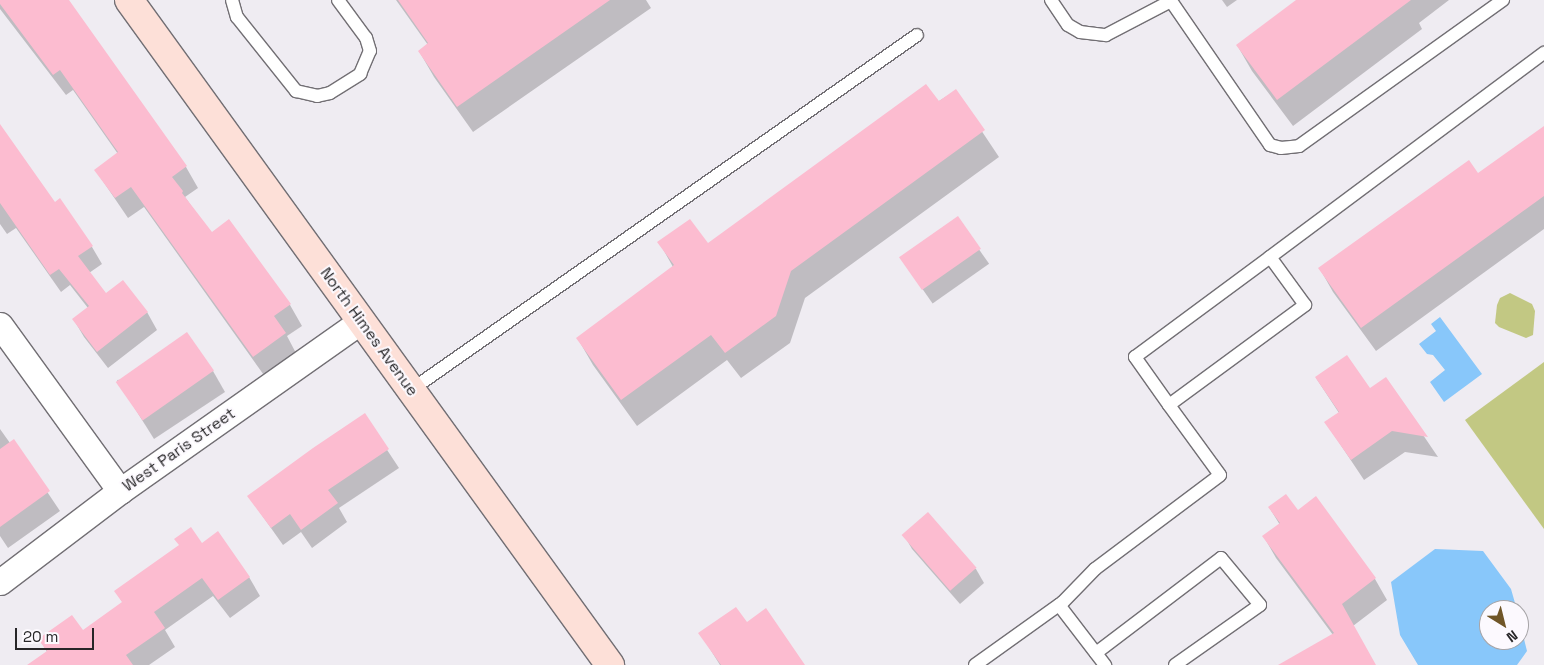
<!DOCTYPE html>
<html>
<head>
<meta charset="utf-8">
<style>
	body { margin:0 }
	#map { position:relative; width:1544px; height:665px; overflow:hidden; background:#efecf2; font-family:"Space Grotesk",sans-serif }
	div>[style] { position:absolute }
	.green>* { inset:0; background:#c2c883 }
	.water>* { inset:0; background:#88c7fa }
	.shadow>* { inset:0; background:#0003; transform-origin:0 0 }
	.building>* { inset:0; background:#fcbcd0; transform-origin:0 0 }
	.roads { filter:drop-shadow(1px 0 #726f74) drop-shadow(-1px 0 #726f74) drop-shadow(0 1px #726f74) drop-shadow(0 -1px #726f74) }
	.lane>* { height:12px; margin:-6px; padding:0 6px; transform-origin:6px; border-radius:6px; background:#fff }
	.street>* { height:25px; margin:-12.5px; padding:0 12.5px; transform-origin:12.5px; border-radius:12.5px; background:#fff }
	.secondary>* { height:28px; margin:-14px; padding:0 14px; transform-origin:14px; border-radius:14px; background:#fde0d8 }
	span { translate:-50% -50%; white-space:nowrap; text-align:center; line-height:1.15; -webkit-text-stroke:4px #fcf9fe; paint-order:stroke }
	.street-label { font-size:16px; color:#272628 }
	.north { position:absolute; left:1479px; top:600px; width:50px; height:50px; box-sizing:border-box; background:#fcf9fe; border:1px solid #a7a5a8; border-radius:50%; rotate:144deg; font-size:14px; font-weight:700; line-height:20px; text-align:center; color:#272628 }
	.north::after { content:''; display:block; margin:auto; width:18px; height:22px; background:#705628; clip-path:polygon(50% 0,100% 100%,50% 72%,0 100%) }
	.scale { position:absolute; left:15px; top:628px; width:79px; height:22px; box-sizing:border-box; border:2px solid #272628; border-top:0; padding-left:6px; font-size:15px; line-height:18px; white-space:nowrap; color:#272628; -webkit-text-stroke:4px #fcf9fe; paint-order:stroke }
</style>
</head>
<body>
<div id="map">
	<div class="green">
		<div style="clip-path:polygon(1510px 293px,1532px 304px,1535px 311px,1533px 335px,1526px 338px,1499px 327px,1495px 323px,1497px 305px,1500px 298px)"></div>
		<div style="clip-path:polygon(1544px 362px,1544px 529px,1465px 420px)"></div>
	</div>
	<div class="water">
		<div style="clip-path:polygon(1440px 317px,1482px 374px,1444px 402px,1430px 382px,1445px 370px,1433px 355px,1427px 354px,1419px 344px,1436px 331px,1431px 324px)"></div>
		<div style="clip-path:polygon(1435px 549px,1483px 551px,1511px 589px,1517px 610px,1489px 610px,1489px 640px,1519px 640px,1519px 619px,1527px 651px,1517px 665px,1418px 665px,1400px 635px,1391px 582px)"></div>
	</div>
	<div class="shadow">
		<div style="clip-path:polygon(0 0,67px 0,186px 167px,198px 188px,185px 197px,211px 234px,290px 305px,302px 326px,287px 336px,297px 355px,266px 378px,144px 207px,128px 218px,96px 171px,118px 154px,73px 90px,66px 95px,0 9px)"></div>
		<div style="clip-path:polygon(396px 0,646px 0,651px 8px,473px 132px,434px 77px,419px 51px,428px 45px)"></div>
		<div style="clip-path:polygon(1222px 0,1237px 0,1227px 7px)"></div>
		<div style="clip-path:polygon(1298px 0,1449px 0,1419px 23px,1422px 29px,1293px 126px,1252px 71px,1237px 45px)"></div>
		<div style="clip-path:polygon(955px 91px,999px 157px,805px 298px,790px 343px,741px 378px,727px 360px,637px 426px,593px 365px,578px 339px,673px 267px,659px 242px,708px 245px)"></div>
		<div style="clip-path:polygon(1544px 127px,1544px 229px,1376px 351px,1333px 292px,1320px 269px,1478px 175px)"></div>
		<div style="clip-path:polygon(0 140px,92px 247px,102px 264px,89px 273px,106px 294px,147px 312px,157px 330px,108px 368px,84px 337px,74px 320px,88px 308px,70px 285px,61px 292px,16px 228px,7px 234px,0 224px)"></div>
		<div style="left:957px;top:218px;width:56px;height:69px;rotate:55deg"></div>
		<div style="clip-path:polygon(213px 371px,225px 392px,154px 439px,117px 380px)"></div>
		<div style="clip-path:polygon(1316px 378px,1370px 390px,1385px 379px,1438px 457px,1405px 452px,1364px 480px,1326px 423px,1339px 413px)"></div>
		<div style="clip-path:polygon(364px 415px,399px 468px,339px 508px,347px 522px,312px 548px,301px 532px,283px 545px,249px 497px)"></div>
		<div style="clip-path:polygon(0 429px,10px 443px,13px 441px,60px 511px,8px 548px,0 536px)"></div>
		<div style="clip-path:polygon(1315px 498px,1375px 579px,1387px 600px,1353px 626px,1375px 665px,1281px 665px,1333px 635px,1276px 558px,1264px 537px,1280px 525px,1269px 507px,1297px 512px)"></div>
		<div style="clip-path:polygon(904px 535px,976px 569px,984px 583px,960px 604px,912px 549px)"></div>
		<div style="clip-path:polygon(201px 545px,249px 577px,260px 596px,230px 618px,213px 596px,165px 630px,175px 647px,149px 665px,29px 665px,47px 652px,40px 640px,83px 631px,123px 603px,116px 592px)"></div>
		<div style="clip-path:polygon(746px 623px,804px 665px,720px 665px,700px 633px)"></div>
	</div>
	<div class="building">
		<div style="clip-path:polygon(0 0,69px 0,187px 166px,172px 177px,183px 191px,182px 193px,212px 232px,229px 219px,291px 304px,274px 316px,286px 333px,253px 357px,131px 187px,115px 198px,94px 170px,118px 152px,60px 70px,53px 75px,0 4px)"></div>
		<div style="clip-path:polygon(398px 0,610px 0,457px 107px,418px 51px,428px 43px)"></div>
		<div style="clip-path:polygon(1296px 0,1411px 0,1277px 100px,1236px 45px)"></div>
		<div style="clip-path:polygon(926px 84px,939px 101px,956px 89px,985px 130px,791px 271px,776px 316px,725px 353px,711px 335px,621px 400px,576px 338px,674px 265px,657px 242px,690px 219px,708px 243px)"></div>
		<div style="clip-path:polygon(0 124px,55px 202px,60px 198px,93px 246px,78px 256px,106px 293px,123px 280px,148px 312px,97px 352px,72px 319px,89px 306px,59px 269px,50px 275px,0 203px)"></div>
		<div style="clip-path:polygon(1544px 126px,1544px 196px,1361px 328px,1318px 268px,1469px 160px,1478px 173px)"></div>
		<div style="left:958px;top:216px;width:40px;height:72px;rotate:55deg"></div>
		<div style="left:187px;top:332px;width:47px;height:87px;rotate:55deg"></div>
		<div style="clip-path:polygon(1347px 355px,1370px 388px,1386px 377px,1428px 437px,1392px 431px,1351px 460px,1324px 422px,1339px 412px,1315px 377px)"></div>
		<div style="clip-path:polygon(365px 413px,389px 449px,328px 490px,338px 503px,301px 530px,290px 514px,271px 528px,247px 496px,313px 448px)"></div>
		<div style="clip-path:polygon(14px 439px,50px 491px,0 527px,0 449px)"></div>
		<div style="clip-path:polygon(1286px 494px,1298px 510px,1316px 496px,1376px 578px,1342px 604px,1376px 665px,1278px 665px,1334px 633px,1262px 536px,1280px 523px,1268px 507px)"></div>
		<div style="left:928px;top:512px;width:74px;height:35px;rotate:49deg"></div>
		<div style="clip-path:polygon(191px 527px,202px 543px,218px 531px,250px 577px,218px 600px,202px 578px,154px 612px,165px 628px,126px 655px,133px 665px,27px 665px,47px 651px,38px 639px,72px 615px,83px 630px,122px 602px,114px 591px,179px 545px,174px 539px)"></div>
		<div style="clip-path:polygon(736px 607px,747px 622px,766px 608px,805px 665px,721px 665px,698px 633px)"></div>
	</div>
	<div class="roads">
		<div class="lane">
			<div style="left:232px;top:0;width:18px;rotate:74deg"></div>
			<div style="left:237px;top:17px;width:95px;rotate:51.4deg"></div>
			<div style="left:296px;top:91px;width:22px;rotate:13deg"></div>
			<div style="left:317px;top:96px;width:13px;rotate:-13deg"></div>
			<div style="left:330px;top:93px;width:36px;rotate:-32deg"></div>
			<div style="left:360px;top:74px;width:25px;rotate:-67deg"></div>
			<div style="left:370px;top:51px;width:14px;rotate:-107deg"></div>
			<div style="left:366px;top:38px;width:47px;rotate:-126.4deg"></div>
			<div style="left:1051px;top:0;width:30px;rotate:56deg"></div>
			<div style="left:1068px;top:25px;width:14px;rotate:30deg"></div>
			<div style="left:1080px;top:32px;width:26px;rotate:7deg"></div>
			<div style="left:1106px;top:35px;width:73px;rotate:-27.6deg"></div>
			<div style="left:1171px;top:1px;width:175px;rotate:55.5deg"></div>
			<div style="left:1270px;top:145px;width:11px;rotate:15deg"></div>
			<div style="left:1281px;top:148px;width:18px;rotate:-6deg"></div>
			<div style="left:1299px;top:146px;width:251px;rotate:-35.6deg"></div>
			<div style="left:411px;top:390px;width:618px;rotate:-35.05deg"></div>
			<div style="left:1169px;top:405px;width:59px;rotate:-125.3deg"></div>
			<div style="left:1135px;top:357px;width:168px;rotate:-36.5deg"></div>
			<div style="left:1059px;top:605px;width:76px;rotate:52.5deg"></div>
			<div style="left:1096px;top:653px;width:157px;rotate:-37.2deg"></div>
			<div style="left:1221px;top:558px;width:61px;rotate:50.3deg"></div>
			<div style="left:1260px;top:605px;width:104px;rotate:144.8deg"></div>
			<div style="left:975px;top:665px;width:108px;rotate:-35.6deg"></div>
			<div style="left:1063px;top:602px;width:46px;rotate:-45.9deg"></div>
			<div style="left:1095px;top:569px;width:156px;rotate:-36.9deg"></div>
			<div style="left:1220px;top:475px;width:87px;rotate:-126.1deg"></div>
			<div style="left:1169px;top:405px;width:169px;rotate:-36.3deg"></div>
			<div style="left:1305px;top:305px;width:59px;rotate:-126.1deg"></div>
			<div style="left:1270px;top:257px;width:342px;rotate:-36.7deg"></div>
		</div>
		<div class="street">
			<div style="left:0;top:325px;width:205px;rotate:54.1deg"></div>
			<div style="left:0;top:582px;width:151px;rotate:-37.2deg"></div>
			<div style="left:120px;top:491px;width:295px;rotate:-35.2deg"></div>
		</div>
		<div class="secondary">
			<div style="left:129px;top:0;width:821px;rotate:54.12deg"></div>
		</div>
	</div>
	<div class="street-label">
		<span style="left:369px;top:332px;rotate:54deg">North Himes Avenue</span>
		<span style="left:179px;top:450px;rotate:-35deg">West Paris Street</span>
	</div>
	<div class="north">N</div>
	<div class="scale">20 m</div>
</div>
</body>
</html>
